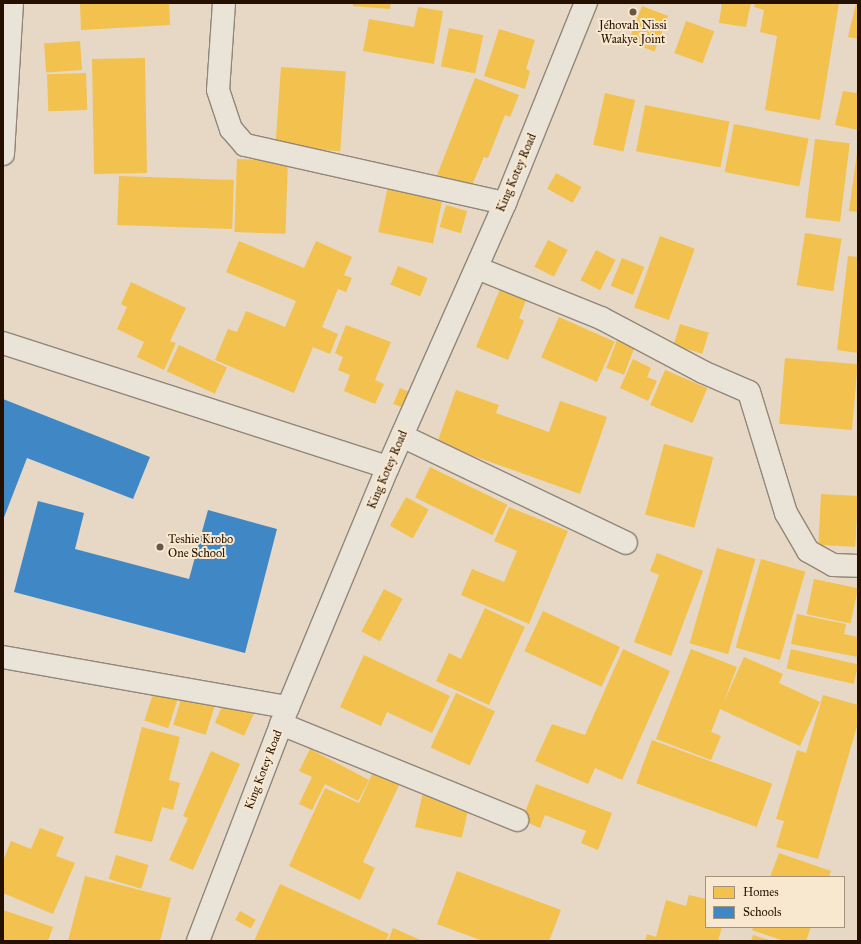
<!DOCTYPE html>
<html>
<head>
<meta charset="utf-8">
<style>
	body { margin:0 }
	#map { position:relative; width:861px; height:944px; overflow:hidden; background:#e6d8c4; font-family:"IM FELL Great Primer",serif }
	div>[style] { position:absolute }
	.homes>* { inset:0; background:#f2c14e; transform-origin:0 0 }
	.schools>* { inset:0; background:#3f88c5 }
	.roads { filter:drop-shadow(1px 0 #918679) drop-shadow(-1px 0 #918679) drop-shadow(0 1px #918679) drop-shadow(0 -1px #918679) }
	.minor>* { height:22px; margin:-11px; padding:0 11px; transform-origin:11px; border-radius:11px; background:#eae3d8 }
	.dots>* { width:11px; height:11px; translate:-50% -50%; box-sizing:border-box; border:2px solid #f8e8cf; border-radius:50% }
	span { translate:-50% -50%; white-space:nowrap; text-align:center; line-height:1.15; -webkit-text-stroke:4px #f8e8cf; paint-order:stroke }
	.poi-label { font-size:12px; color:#251000 }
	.left { translate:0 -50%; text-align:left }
	.street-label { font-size:12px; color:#251000 }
	.frame { position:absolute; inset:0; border:4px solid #251000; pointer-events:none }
	.legend { position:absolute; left:705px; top:876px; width:140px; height:52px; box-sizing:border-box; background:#f8e8cf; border:1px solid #a4927c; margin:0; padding:5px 7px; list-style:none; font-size:12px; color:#251000 }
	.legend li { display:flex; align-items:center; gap:8px; height:20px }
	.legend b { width:20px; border:1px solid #a4927c }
</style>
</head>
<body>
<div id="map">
	<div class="homes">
		<div style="clip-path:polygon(80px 3px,169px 3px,170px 25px,81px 30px)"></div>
		<div style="clip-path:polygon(353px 3px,391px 3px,390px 9px,353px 6px)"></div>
		<div style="clip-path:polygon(722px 3px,751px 3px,746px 27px,719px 23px)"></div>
		<div style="clip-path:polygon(755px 3px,839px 3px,820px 120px,765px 110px,777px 36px,760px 32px,764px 10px,754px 7px)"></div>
		<div style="clip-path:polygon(856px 3px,858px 3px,858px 39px,848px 37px)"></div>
		<div style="left:642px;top:6px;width:28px;height:38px;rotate:21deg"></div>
		<div style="clip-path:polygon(418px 7px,443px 11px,434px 64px,363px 51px,369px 19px,414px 27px)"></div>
		<div style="left:686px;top:21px;width:30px;height:34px;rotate:20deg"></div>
		<div style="left:449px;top:28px;width:35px;height:39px;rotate:12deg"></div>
		<div style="clip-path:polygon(499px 29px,535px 40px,526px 69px,530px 71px,525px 89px,484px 76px)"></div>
		<div style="left:80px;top:41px;width:29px;height:36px;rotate:86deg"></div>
		<div style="left:145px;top:58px;width:115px;height:53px;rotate:89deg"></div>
		<div style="left:281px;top:67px;width:65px;height:80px;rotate:4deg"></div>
		<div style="left:86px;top:73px;width:37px;height:39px;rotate:88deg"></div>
		<div style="clip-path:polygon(475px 78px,519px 95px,510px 117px,505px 115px,488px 158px,484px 157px,470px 190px,436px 178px)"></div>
		<div style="clip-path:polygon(858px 87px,858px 130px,835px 125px,843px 91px,856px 93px)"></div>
		<div style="left:605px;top:93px;width:31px;height:53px;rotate:13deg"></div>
		<div style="left:645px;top:105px;width:86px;height:47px;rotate:11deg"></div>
		<div style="left:734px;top:124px;width:76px;height:49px;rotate:11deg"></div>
		<div style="left:815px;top:139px;width:35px;height:79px;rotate:7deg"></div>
		<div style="clip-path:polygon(857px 153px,858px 153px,858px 212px,849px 211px)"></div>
		<div style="left:237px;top:159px;width:51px;height:73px;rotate:2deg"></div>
		<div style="left:556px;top:173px;width:29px;height:18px;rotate:29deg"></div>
		<div style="left:119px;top:176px;width:115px;height:49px;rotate:2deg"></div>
		<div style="left:388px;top:186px;width:56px;height:47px;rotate:12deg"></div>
		<div style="left:446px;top:205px;width:22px;height:23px;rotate:16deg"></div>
		<div style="left:805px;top:233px;width:37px;height:53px;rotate:9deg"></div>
		<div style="left:660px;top:236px;width:37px;height:76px;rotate:20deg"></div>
		<div style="left:548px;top:240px;width:22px;height:30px;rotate:27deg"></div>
		<div style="clip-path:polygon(239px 241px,304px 268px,316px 241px,352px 257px,344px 275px,352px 278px,346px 292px,338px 289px,322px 327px,338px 334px,330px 354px,313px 347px,294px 393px,215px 360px,228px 329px,237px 332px,246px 311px,285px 327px,296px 301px,226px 272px)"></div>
		<div style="left:596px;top:250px;width:22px;height:34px;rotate:27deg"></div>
		<div style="clip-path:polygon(848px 256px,858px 257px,858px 353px,837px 350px)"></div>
		<div style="left:622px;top:258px;width:24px;height:30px;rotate:22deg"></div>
		<div style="left:398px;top:266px;width:32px;height:20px;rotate:22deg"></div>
		<div style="clip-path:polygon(131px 282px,186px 308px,170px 341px,176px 343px,164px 370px,137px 357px,144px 342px,117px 329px,127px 307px,121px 304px)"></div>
		<div style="clip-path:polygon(500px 289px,526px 300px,519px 318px,524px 321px,508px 360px,476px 347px)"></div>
		<div style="left:559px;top:317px;width:61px;height:44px;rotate:24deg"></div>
		<div style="left:680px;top:324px;width:30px;height:22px;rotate:17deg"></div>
		<div style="clip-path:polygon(346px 325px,391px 342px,375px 380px,384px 384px,375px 404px,344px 391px,350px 375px,338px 370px,343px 357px,335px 353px)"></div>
		<div style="left:617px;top:340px;width:19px;height:30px;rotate:21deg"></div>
		<div style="left:179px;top:345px;width:53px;height:29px;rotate:25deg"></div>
		<div style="left:785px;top:358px;width:73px;height:66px;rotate:5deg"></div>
		<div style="clip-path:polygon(633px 359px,651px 368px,647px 377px,657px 381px,648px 401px,620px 388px)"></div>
		<div style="left:665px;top:370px;width:46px;height:38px;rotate:23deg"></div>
		<div style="left:400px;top:388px;width:13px;height:17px;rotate:23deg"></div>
		<div style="clip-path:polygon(456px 390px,499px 405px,496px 413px,549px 432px,560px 401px,607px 417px,580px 494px,437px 443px)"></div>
		<div style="left:664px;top:444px;width:51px;height:73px;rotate:15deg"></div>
		<div style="left:430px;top:467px;width:86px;height:34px;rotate:26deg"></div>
		<div style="left:821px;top:494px;width:37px;height:51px;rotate:3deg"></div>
		<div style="left:406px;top:497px;width:26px;height:33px;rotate:29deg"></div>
		<div style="clip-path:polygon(509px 507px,568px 531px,529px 624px,461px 595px,472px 569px,504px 582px,517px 551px,494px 541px)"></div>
		<div style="left:717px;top:548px;width:40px;height:99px;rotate:16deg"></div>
		<div style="clip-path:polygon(657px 553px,703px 571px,671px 656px,634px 642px,659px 575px,650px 571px)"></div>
		<div style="left:761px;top:559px;width:46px;height:92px;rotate:16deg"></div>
		<div style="left:814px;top:579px;width:45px;height:36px;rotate:12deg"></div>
		<div style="left:384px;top:589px;width:21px;height:48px;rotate:28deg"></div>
		<div style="clip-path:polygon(485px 608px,525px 627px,489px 705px,436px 681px,449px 653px,461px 659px)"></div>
		<div style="left:543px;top:611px;width:85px;height:44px;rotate:25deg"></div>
		<div style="clip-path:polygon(797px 614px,846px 624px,844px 634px,858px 637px,858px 657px,791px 644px)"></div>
		<div style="clip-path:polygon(623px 649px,670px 671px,622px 780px,595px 768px,588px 784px,535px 761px,552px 724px,585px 735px)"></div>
		<div style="clip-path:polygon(691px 649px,737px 667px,723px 704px,744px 657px,783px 674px,779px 683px,820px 702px,800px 746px,720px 709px,711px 732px,721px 736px,711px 760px,656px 739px)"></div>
		<div style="left:791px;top:649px;width:69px;height:20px;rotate:13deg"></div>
		<div style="clip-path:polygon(364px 655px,450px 696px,432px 733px,387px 712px,381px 726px,340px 707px)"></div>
		<div style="left:154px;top:691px;width:25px;height:31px;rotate:18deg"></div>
		<div style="left:456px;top:693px;width:43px;height:60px;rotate:25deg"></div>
		<div style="clip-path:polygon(823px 695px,858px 705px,858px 723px,818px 859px,776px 847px,784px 821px,776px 819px,797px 750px,806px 753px)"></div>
		<div style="left:182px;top:696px;width:34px;height:30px;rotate:17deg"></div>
		<div style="left:225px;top:700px;width:32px;height:25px;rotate:24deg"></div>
		<div style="clip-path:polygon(142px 727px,180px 737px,169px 780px,180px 783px,173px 810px,162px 807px,152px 842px,114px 833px)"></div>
		<div style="left:652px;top:740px;width:128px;height:46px;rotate:20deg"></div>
		<div style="clip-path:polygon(310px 749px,369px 780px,358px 801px,325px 784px,312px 810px,299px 804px,312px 777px,299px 771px)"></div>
		<div style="clip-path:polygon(211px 751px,240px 764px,193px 870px,169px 860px,188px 818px,183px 816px)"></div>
		<div style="clip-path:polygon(374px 770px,400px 783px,363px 862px,375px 868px,360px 900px,289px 866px,325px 788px,359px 803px)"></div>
		<div style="clip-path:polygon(536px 784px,612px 813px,598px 850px,581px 843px,586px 831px,545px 815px,540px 828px,522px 820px)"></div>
		<div style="left:424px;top:788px;width:48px;height:40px;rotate:13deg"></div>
		<div style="clip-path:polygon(40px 828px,64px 837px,56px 856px,75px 863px,53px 914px,3px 893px,3px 861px,11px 841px,31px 849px)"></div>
		<div style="clip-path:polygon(779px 853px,831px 871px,829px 877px,770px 877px)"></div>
		<div style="left:116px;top:855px;width:34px;height:25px;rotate:17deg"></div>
		<div style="clip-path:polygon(457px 871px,561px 910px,549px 941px,483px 941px,437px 924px)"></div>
		<div style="clip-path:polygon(85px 876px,171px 898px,160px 941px,68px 941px)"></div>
		<div style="clip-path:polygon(280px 884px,389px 934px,386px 941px,254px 941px)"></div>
		<div style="clip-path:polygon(689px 895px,706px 899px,706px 927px,722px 927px,718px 941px,645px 941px,647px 934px,656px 937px,666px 900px,686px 906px)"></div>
		<div style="clip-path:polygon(3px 910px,53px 927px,48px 941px,3px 941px)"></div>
		<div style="left:240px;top:911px;width:18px;height:10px;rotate:29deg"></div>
		<div style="clip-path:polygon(753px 927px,811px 927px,806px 941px,784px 941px,752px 930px)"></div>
		<div style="clip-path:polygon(393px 928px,423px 941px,388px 941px)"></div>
		<div style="clip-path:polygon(753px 935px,772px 941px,751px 941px)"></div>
	</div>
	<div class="schools">
		<div style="clip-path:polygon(3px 399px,150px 457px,133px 499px,27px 458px,3px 520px)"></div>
		<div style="clip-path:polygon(38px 501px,84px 513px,75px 549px,189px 579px,208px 510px,277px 529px,245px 653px,14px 592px)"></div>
	</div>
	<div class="roads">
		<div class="minor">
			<div style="left:224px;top:3px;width:87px;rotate:93.9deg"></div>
			<div style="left:218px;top:90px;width:41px;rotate:71.6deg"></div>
			<div style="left:231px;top:129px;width:21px;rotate:49deg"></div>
			<div style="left:245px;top:145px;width:266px;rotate:12.6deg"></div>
			<div style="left:3px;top:154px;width:151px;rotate:-86.6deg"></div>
			<div style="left:477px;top:268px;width:134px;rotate:22deg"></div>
			<div style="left:601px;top:318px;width:115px;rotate:27.9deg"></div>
			<div style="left:703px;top:372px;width:50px;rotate:23.5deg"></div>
			<div style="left:749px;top:392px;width:127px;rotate:73deg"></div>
			<div style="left:786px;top:513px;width:44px;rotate:59.9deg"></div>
			<div style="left:808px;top:551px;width:29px;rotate:29deg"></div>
			<div style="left:833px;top:565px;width:25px;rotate:2deg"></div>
			<div style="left:3px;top:343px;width:404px;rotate:17.9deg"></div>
			<div style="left:402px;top:436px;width:248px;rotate:25.5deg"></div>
			<div style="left:3px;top:657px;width:289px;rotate:10deg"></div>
			<div style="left:281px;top:724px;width:255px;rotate:22.1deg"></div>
			<div style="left:198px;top:941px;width:251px;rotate:-69deg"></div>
			<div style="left:288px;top:707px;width:260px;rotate:-67.4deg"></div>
			<div style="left:388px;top:467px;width:289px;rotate:-66.1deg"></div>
			<div style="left:505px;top:203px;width:216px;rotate:-68deg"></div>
		</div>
	</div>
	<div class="dots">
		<div style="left:633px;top:12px;background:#695645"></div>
		<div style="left:160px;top:547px;background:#695645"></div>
	</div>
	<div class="poi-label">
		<span style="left:633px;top:33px">Jéhovah Nissi<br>Waakye Joint</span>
		<span class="left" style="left:168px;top:547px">Teshie Krobo<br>One School</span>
	</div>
	<div class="street-label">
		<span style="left:517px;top:173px;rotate:-67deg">King Kotey Road</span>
		<span style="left:388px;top:470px;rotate:-67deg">King Kotey Road</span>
		<span style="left:264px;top:770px;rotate:-69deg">King Kotey Road</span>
	</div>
	<div class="frame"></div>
	<ul class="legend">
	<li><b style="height:11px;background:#f2c14e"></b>Homes</li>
	<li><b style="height:11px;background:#3f88c5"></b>Schools</li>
	</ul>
</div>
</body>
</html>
